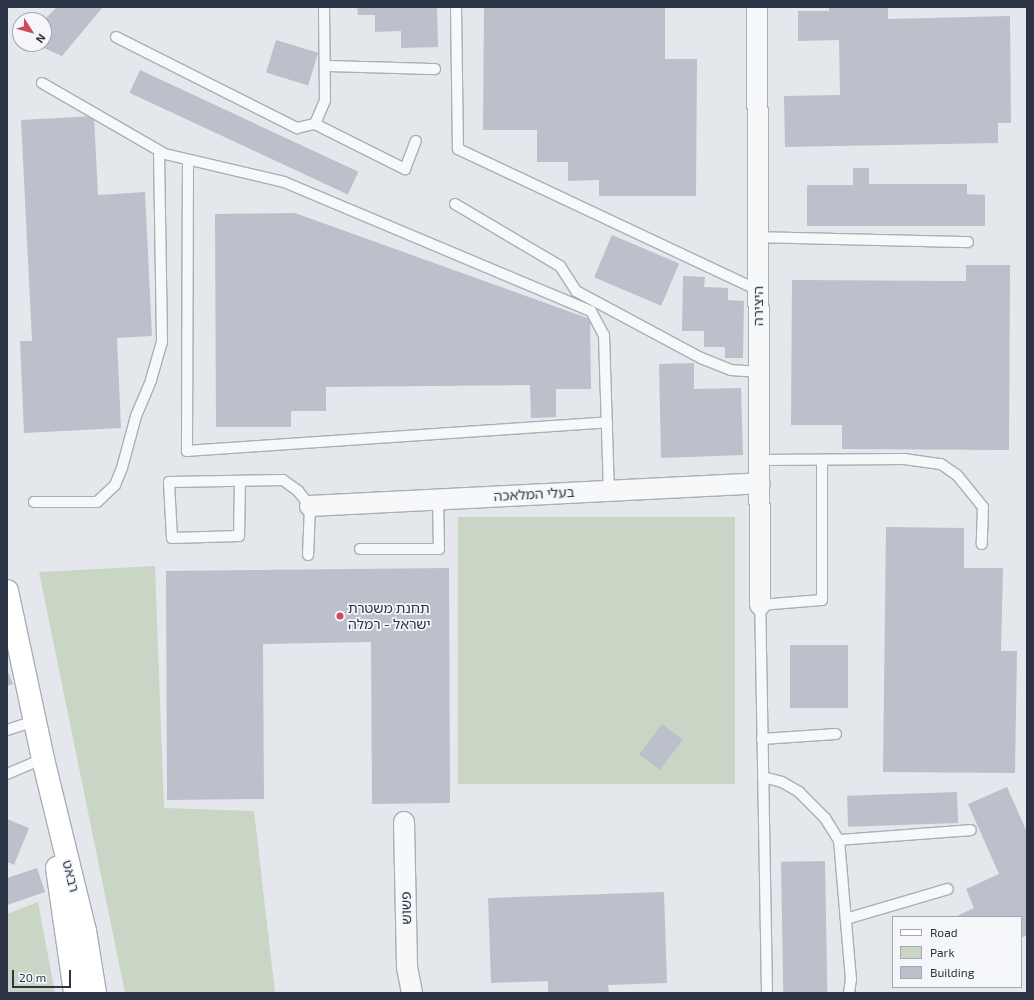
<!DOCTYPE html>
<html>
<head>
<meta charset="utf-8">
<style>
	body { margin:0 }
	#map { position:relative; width:1034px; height:1000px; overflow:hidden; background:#e4e7ec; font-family:"Exo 2","Noto Sans Hebrew",sans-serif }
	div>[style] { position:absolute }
	.green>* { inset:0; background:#c9d6c5; transform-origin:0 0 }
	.building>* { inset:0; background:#bbc0ca; transform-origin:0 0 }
	.roads { filter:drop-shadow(1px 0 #a9aeb7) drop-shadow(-1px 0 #a9aeb7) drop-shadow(0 1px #a9aeb7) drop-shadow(0 -1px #a9aeb7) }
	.lane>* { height:10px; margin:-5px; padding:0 5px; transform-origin:5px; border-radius:5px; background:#f7f8fa }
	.street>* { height:20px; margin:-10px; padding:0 10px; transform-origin:10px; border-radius:10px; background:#f7f8fa }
	.secondary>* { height:22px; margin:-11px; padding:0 11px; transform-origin:11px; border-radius:11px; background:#fff }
	.dots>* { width:11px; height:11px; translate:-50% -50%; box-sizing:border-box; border:2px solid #f4f6f9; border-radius:50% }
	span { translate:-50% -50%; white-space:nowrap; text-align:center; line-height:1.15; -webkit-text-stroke:3.5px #f4f6f9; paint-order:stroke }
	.street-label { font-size:14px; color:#2b3445 }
	.poi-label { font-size:14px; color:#2b3445 }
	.left { translate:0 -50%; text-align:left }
	.frame { position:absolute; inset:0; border:8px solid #2b3445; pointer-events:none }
	.legend { position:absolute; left:892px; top:916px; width:130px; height:72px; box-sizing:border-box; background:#f4f6f9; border:1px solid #a4a8b1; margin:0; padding:5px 7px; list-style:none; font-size:12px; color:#2b3445 }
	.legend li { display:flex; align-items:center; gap:8px; height:20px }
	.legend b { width:20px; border:1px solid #a4a8b1 }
	.north { position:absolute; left:12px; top:12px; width:40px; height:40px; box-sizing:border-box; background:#f4f6f9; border:1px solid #a4a8b1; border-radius:50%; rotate:126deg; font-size:11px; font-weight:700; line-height:16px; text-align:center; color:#2b3445 }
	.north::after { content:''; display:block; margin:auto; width:14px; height:18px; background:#d1495b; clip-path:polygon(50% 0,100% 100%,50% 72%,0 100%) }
	.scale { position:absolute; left:12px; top:970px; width:59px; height:18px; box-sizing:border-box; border:2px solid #2b3445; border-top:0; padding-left:5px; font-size:12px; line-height:14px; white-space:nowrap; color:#2b3445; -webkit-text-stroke:3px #f4f6f9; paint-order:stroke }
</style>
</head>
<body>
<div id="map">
	<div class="green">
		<div style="left:735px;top:517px;width:267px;height:277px;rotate:90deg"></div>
		<div style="clip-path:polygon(155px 566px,164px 808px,254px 811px,275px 993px,125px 993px,39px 572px)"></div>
		<div style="clip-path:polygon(38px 902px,55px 993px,7px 993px,7px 914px)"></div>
	</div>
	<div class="building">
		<div style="clip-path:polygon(57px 7px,103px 7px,62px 56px,35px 44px,44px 44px,44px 20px)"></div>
		<div style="clip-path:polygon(357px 7px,437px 7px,438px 47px,401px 48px,401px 31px,375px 32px,375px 15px,358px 15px)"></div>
		<div style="clip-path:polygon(484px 7px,665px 7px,665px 59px,697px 59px,696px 196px,599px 196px,599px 180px,568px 181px,568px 162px,537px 162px,537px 130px,483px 130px)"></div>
		<div style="clip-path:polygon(829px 7px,888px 7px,888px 19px,1010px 16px,1011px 123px,998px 123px,998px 143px,785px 147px,784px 96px,840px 95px,839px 40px,798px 41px,798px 11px,829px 11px)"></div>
		<div style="left:276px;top:40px;width:44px;height:34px;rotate:17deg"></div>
		<div style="left:140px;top:70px;width:241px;height:25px;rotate:25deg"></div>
		<div style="clip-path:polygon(94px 116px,98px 195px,145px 192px,152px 336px,117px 338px,121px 428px,24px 433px,20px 341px,32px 341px,21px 120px)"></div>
		<div style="clip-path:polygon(853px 168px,869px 168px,869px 184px,967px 184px,967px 194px,985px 195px,985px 226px,807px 226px,807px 185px,853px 185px)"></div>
		<div style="clip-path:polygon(295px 213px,590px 319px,591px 389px,556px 389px,556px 417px,531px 418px,530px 385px,326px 387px,326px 411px,291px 411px,291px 427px,216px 427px,215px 214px)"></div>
		<div style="left:612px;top:235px;width:73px;height:46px;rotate:23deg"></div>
		<div style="clip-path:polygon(966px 265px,1010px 265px,1009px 450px,842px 449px,842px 425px,791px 425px,792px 280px,966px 281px)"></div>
		<div style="clip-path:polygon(683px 276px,705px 277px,704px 287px,728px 288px,728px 300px,744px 301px,743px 358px,725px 358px,725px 347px,704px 347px,704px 331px,682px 331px)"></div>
		<div style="clip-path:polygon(694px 363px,694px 389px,741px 388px,743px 455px,661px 458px,659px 364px)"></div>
		<div style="clip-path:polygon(886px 527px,964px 528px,964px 568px,1003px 568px,1001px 651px,1017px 651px,1015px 773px,883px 772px)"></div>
		<div style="clip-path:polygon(449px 568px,450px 803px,372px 804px,371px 642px,263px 644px,264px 799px,167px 800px,166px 571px)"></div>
		<div style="left:790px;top:645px;width:58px;height:63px"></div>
		<div style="clip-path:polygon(7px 670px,13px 684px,7px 686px)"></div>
		<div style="left:662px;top:724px;width:26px;height:38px;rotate:37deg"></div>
		<div style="clip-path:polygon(1007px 787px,1027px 832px,1027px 935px,1021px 938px,1021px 917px,955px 917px,974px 908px,966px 889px,999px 874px,968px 804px)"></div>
		<div style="left:957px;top:792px;width:31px;height:110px;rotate:88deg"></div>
		<div style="clip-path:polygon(7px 819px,29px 828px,14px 865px,7px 862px)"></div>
		<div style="left:825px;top:861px;width:132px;height:44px;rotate:89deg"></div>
		<div style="clip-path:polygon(37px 868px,45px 892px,7px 905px,7px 878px)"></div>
		<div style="clip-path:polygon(664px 892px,667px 983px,608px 985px,609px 993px,548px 993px,548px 981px,491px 983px,488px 898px)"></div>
	</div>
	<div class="roads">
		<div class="lane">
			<div style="left:456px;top:7px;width:142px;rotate:89.2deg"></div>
			<div style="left:458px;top:149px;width:331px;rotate:25.2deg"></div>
			<div style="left:116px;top:37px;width:203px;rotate:26.7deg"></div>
			<div style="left:297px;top:128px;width:18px;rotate:-13deg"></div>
			<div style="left:315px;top:124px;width:26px;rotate:-67deg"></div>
			<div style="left:325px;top:100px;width:93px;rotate:-90.6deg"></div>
			<div style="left:325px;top:66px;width:110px;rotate:1.6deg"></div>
			<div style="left:42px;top:83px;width:142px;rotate:30deg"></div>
			<div style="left:165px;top:154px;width:122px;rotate:13.2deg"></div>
			<div style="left:284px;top:182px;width:333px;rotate:22.8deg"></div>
			<div style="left:591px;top:311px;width:27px;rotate:62deg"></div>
			<div style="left:604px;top:335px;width:155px;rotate:88.2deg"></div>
			<div style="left:315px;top:124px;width:101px;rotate:26.6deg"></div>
			<div style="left:405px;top:169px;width:30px;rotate:-69deg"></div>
			<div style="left:188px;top:160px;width:291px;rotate:90.2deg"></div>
			<div style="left:187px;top:451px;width:421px;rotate:-3.9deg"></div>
			<div style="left:455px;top:204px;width:122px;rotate:30.6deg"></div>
			<div style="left:560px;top:266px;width:30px;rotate:57deg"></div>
			<div style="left:576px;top:291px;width:142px;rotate:28.2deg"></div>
			<div style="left:701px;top:358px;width:32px;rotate:22deg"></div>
			<div style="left:731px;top:370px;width:28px;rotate:4deg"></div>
			<div style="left:758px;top:237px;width:210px;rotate:1.4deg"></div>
			<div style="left:759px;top:460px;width:145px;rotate:-0.4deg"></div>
			<div style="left:904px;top:459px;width:37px;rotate:8deg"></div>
			<div style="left:941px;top:464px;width:19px;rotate:35deg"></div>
			<div style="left:957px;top:475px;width:41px;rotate:50.9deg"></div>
			<div style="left:983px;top:507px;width:37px;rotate:92deg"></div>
			<div style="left:240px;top:481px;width:55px;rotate:91deg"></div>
			<div style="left:239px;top:536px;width:67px;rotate:178.3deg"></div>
			<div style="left:172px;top:538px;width:56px;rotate:-93.1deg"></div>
			<div style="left:169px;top:482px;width:114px;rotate:-1deg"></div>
			<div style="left:283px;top:480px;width:19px;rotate:36deg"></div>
			<div style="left:298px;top:491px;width:19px;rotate:51deg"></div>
			<div style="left:310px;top:506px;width:49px;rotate:92.3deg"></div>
			<div style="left:34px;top:502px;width:63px"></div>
			<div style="left:97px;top:502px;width:25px;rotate:-43deg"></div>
			<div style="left:115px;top:485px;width:18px;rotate:-68deg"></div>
			<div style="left:122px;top:468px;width:54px;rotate:-74.9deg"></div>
			<div style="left:136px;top:416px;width:39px;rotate:-67deg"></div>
			<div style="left:151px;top:380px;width:40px;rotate:-74deg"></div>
			<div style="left:162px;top:342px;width:191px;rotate:-90.9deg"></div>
			<div style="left:360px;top:549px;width:79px"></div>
			<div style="left:439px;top:549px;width:50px;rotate:-91.1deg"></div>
			<div style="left:7px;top:730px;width:29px;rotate:-18deg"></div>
			<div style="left:762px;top:739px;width:74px;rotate:-3.9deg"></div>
			<div style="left:7px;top:774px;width:39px;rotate:-23deg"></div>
			<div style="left:763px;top:777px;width:20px;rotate:15deg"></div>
			<div style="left:782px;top:782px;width:20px;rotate:30deg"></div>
			<div style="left:799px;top:792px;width:37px;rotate:45deg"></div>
			<div style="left:825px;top:818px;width:26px;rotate:58deg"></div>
			<div style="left:839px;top:840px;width:132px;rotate:-4.3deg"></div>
			<div style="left:839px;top:840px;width:140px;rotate:85.1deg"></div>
			<div style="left:851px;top:979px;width:14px;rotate:98deg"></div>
			<div style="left:846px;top:919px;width:106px;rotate:-16.4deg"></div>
			<div style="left:767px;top:993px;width:388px;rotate:-91deg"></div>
			<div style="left:760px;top:605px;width:62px;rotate:-4.6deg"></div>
			<div style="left:822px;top:600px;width:140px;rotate:-90deg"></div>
		</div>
		<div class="street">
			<div style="left:757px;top:7px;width:598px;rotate:89.71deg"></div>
			<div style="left:310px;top:506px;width:450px;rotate:-2.9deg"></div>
			<div style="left:404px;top:822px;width:145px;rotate:88.8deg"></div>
			<div style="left:407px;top:967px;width:26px;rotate:79deg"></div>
		</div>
		<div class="secondary">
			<div style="left:7px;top:591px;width:172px;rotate:77.9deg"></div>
			<div style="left:43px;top:759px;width:177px;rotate:76.3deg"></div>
			<div style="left:85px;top:931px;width:63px;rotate:80.8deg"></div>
			<div style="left:57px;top:868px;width:126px;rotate:81.8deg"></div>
		</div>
	</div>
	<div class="dots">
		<div style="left:340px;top:616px;background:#d1495b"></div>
	</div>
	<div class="street-label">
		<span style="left:758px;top:306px;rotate:-90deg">היצירה</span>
		<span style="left:534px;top:494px;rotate:-3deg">בעלי המלאכה</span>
		<span style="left:71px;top:876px;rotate:76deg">רבאט</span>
		<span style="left:406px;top:908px;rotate:-91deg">פשוש</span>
	</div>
	<div class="poi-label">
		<span class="left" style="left:348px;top:616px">תחנת משטרת<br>ישראל - רמלה</span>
	</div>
	<div class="frame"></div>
	<ul class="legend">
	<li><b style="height:5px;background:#fff"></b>Road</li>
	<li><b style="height:11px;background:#c9d6c5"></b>Park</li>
	<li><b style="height:11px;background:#bbc0ca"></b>Building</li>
	</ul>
	<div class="north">N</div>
	<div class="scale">20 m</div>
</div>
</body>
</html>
